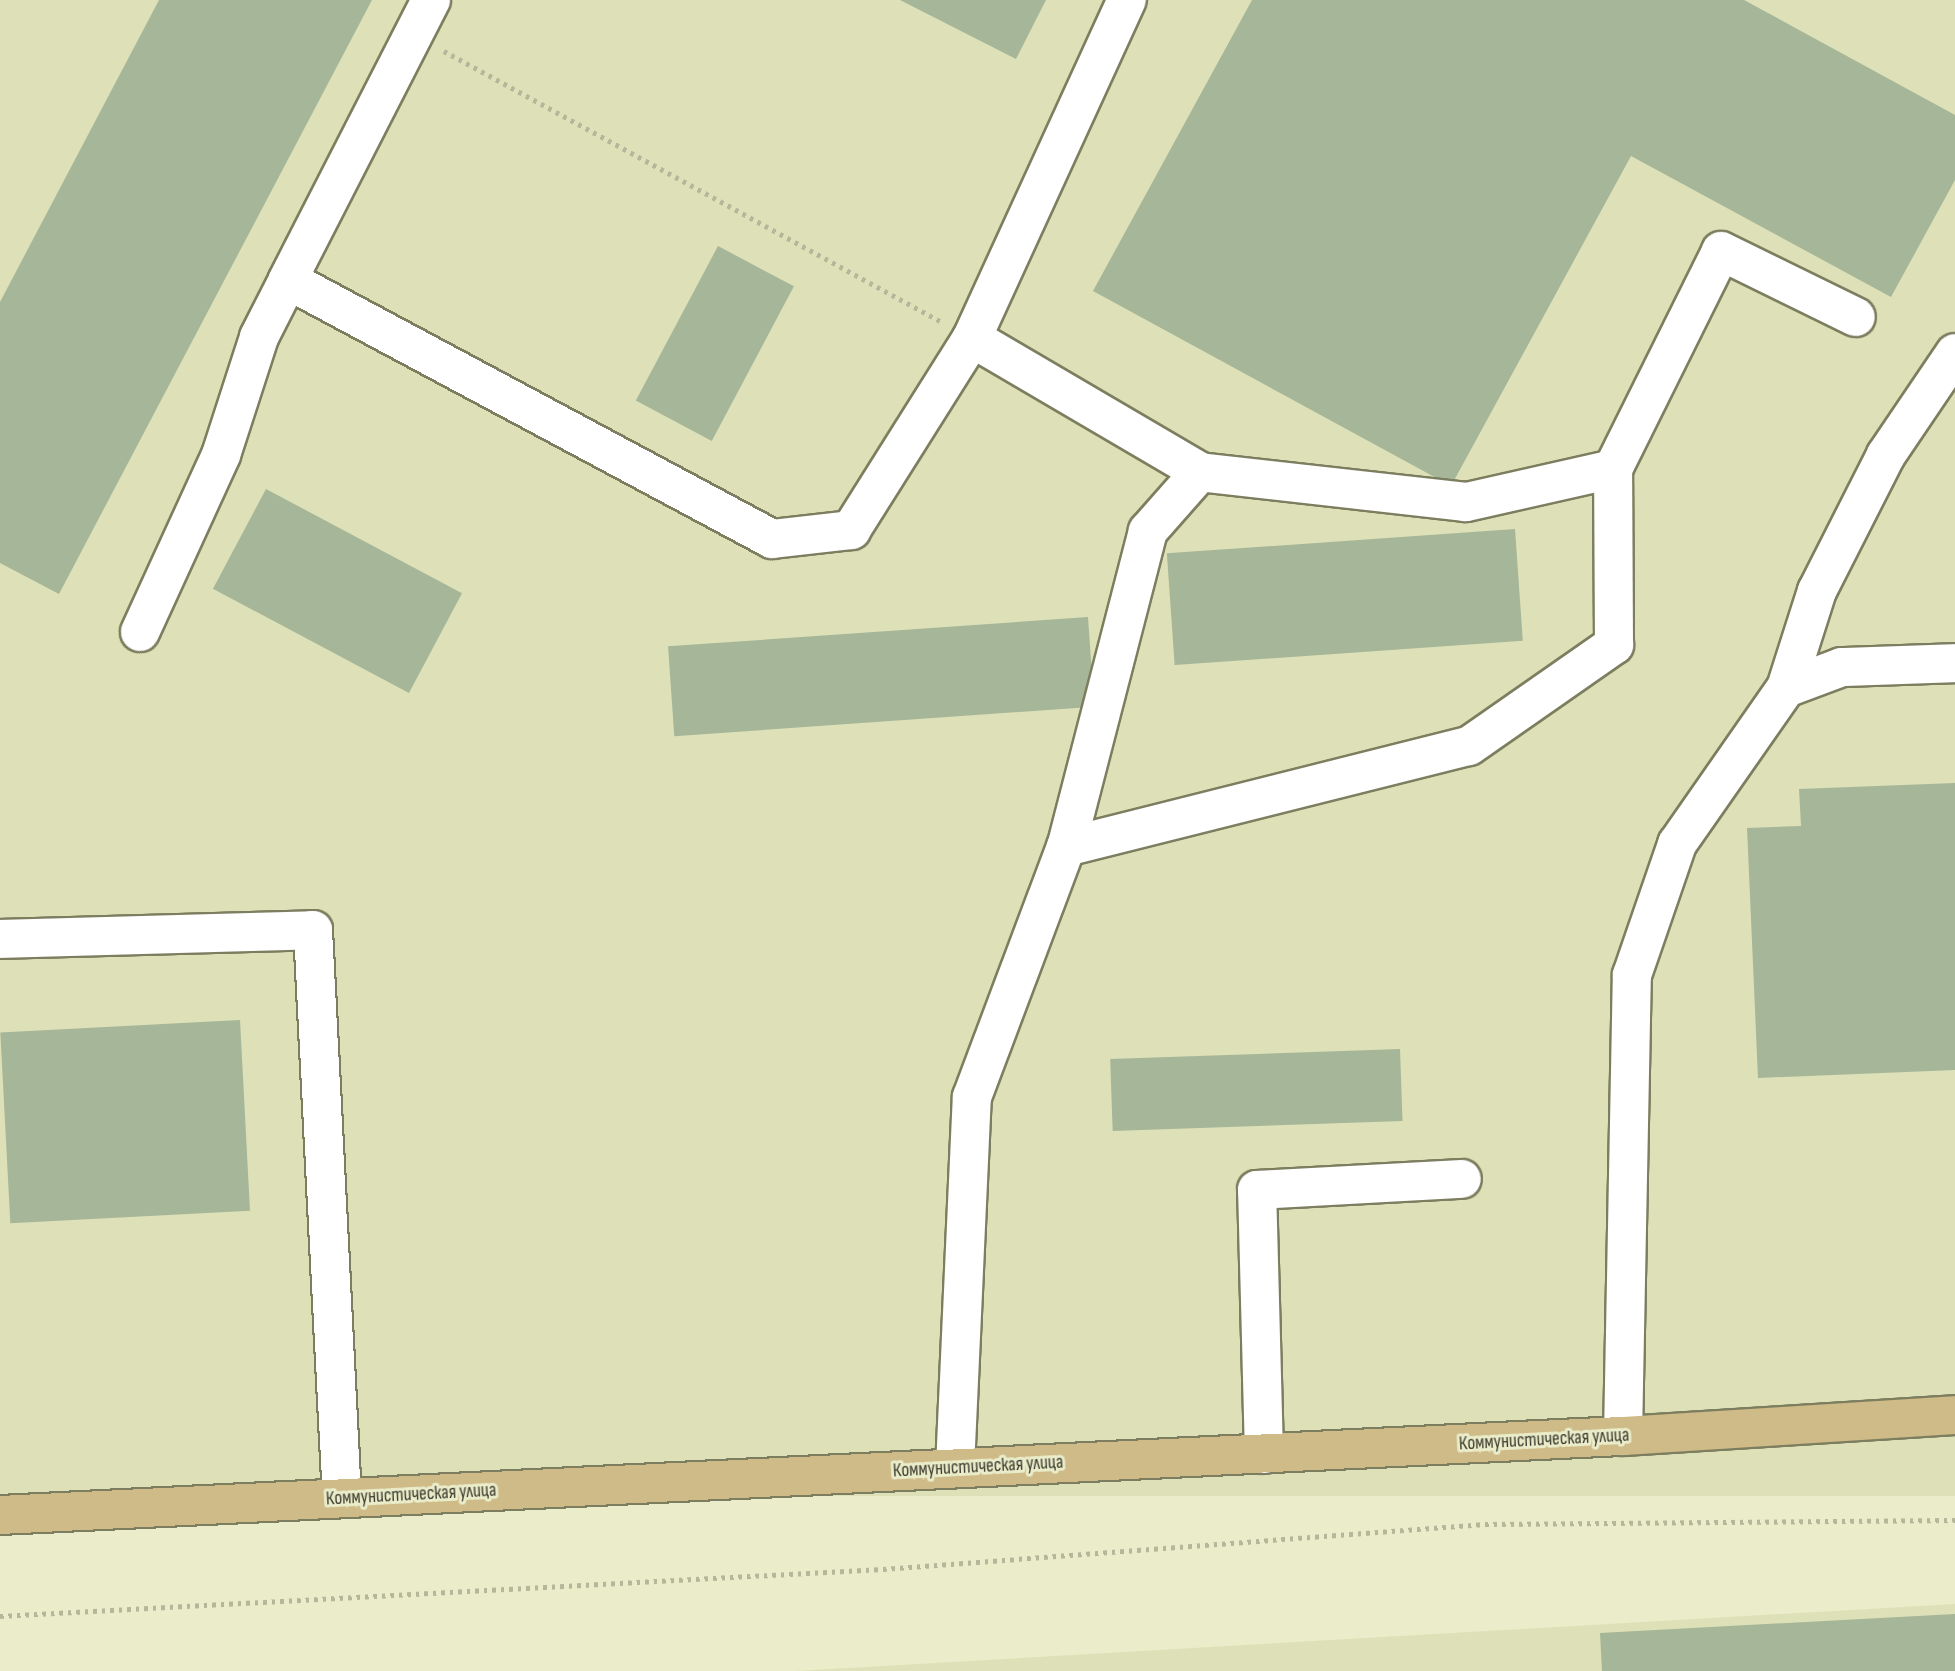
<!DOCTYPE html>
<html>
<head>
<meta charset="utf-8">
<style>
	body { margin:0 }
	#map { position:relative; width:1955px; height:1671px; overflow:hidden; background:#eaecca; font-family:"Sofia Sans Condensed",sans-serif }
	div>[style] { position:absolute }
	.built>* { inset:0; background:#dee0b7; transform-origin:0 0 }
	.building>* { inset:0; background:#a5b699; transform-origin:0 0 }
	.path>* { height:4.5px; margin-top:-2.25px; transform-origin:0; background:repeating-linear-gradient(90deg,#b5b69a 0 3.5px,transparent 0 8.5px) }
	.roads { filter:drop-shadow(2px 0 #7c7e5f) drop-shadow(-2px 0 #7c7e5f) drop-shadow(0 2px #7c7e5f) drop-shadow(0 -2px #7c7e5f) }
	.minor>* { height:38px; margin:-19px; padding:0 19px; transform-origin:19px; border-radius:19px; background:#fff }
	.major>* { height:38px; margin:-19px; padding:0 19px; transform-origin:19px; border-radius:19px; background:#cebb87 }
	span { translate:-50% -50%; white-space:nowrap; text-align:center; line-height:1.15; -webkit-text-stroke:6px #eaecca; paint-order:stroke }
	.street-label { font-size:19px; color:#39392c }
</style>
</head>
<body>
<div id="map">
	<div class="built">
		<div style="left:0;top:0;width:1955px;height:1496px"></div>
		<div style="clip-path:polygon(1955px 1604px,1955px 1671px,796px 1671px)"></div>
	</div>
	<div class="building">
		<div style="clip-path:polygon(159px 0,372px 0,59px 594px,0 563px,0 302px)"></div>
		<div style="clip-path:polygon(900px 0,1046px 0,1016px 59px)"></div>
		<div style="clip-path:polygon(1252px 0,1744px 0,1955px 115px,1955px 180px,1891px 297px,1631px 156px,1451px 486px,1093px 291px)"></div>
		<div style="left:718px;top:246px;width:86px;height:175px;rotate:28deg"></div>
		<div style="left:266px;top:489px;width:222px;height:113px;rotate:28deg"></div>
		<div style="left:1515px;top:529px;width:112px;height:349px;rotate:86deg"></div>
		<div style="left:1088px;top:617px;width:90px;height:421px;rotate:86deg"></div>
		<div style="clip-path:polygon(1955px 783px,1955px 1070px,1758px 1078px,1747px 828px,1801px 826px,1799px 789px)"></div>
		<div style="left:240px;top:1020px;width:191px;height:240px;rotate:87deg"></div>
		<div style="left:1400px;top:1049px;width:72px;height:290px;rotate:88deg"></div>
		<div style="clip-path:polygon(1955px 1614px,1955px 1671px,1602px 1671px,1600px 1633px)"></div>
	</div>
	<div class="path">
		<div style="left:444px;top:51px;width:565px;rotate:28.56deg"></div>
		<div style="left:0;top:1616px;width:884px;rotate:-3.05deg"></div>
		<div style="left:883px;top:1569px;width:604px;rotate:-4.27deg"></div>
		<div style="left:1485px;top:1524px;width:470px;rotate:-0.5deg"></div>
	</div>
	<div class="roads">
		<div class="minor">
			<div style="left:431px;top:0;width:314px;rotate:117.1deg"></div>
			<div style="left:288px;top:280px;width:549px;rotate:28.15deg"></div>
			<div style="left:772px;top:539px;width:80px;rotate:-6.5deg"></div>
			<div style="left:851px;top:530px;width:227px;rotate:-57.8deg"></div>
			<div style="left:972px;top:338px;width:372px;rotate:-65.4deg"></div>
			<div style="left:972px;top:338px;width:264px;rotate:30.4deg"></div>
			<div style="left:1613px;top:469px;width:243px;rotate:-63.6deg"></div>
			<div style="left:1721px;top:251px;width:150px;rotate:26.1deg"></div>
			<div style="left:140px;top:632px;width:195px;rotate:-65.4deg"></div>
			<div style="left:221px;top:455px;width:124px;rotate:-72.1deg"></div>
			<div style="left:259px;top:337px;width:64px;rotate:-63deg"></div>
			<div style="left:1786px;top:688px;width:102px;rotate:-72.3deg"></div>
			<div style="left:1817px;top:591px;width:153px;rotate:-63.1deg"></div>
			<div style="left:1886px;top:455px;width:123px;rotate:-55.9deg"></div>
			<div style="left:0;top:939px;width:313px;rotate:-1.6deg"></div>
			<div style="left:313px;top:930px;width:569px;rotate:87.08deg"></div>
			<div style="left:1623px;top:1436px;width:461px;rotate:-88.9deg"></div>
			<div style="left:1632px;top:975px;width:139px;rotate:-71deg"></div>
			<div style="left:1677px;top:844px;width:190px;rotate:-55.1deg"></div>
			<div style="left:1786px;top:688px;width:60px;rotate:-20.6deg"></div>
			<div style="left:1842px;top:667px;width:113px;rotate:-2deg"></div>
			<div style="left:1264px;top:1454px;width:264px;rotate:-91.5deg"></div>
			<div style="left:1257px;top:1190px;width:205px;rotate:-3.1deg"></div>
			<div style="left:955px;top:1468px;width:371px;rotate:-87.4deg"></div>
			<div style="left:972px;top:1097px;width:267px;rotate:-69.4deg"></div>
			<div style="left:1066px;top:847px;width:415px;rotate:-14.1deg"></div>
			<div style="left:1469px;top:746px;width:177px;rotate:-34.9deg"></div>
			<div style="left:1614px;top:645px;width:176px;rotate:-90.3deg"></div>
			<div style="left:1613px;top:469px;width:151px;rotate:167.3deg"></div>
			<div style="left:1466px;top:502px;width:268px;rotate:-173.6deg"></div>
			<div style="left:1200px;top:472px;width:79px;rotate:131.4deg"></div>
			<div style="left:1148px;top:531px;width:326px;rotate:104.5deg"></div>
		</div>
		<div class="major">
			<div style="left:0;top:1515px;width:1625px;rotate:-2.79deg"></div>
			<div style="left:1623px;top:1436px;width:333px;rotate:-3.6deg"></div>
		</div>
	</div>
	<div class="street-label">
		<span style="left:1544px;top:1440px;rotate:-3deg">Коммунистическая улица</span>
		<span style="left:978px;top:1467px;rotate:-3deg">Коммунистическая улица</span>
		<span style="left:411px;top:1495px;rotate:-3deg">Коммунистическая улица</span>
	</div>
</div>
</body>
</html>
